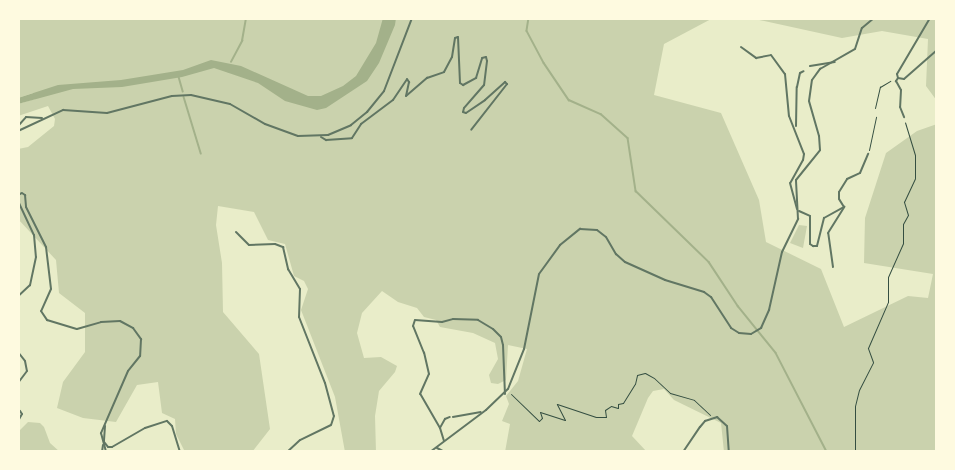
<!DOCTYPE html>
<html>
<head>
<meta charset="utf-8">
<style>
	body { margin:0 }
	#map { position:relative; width:955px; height:470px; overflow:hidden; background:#e9edc9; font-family:Overpass,sans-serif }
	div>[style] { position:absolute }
	.green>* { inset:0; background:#cad2ad }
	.water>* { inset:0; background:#a3b18a }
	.stream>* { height:1.5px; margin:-0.75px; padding:0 0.75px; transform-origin:0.75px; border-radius:0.75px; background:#a3b18a }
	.path>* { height:1px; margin:-0.5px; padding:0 0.5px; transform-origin:0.5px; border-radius:0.5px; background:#344e41 }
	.pedestrian>* { height:1.5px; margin:-0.75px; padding:0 0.75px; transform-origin:0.75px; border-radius:0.75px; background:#617663 }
	.minor>* { height:2px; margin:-1px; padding:0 1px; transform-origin:1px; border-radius:1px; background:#617663 }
	.tertiary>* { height:2px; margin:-1px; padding:0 1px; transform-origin:1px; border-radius:1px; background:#617663 }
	span { translate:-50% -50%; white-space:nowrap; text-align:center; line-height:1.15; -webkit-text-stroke:4.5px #fefae0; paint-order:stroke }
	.frame { position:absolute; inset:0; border:20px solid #fefae0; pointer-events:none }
</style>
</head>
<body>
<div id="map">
	<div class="green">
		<div style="clip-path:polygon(18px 18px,713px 18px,664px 44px,654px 95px,721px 113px,759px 200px,766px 242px,821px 269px,844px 327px,908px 296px,928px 298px,933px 274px,864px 263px,865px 218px,886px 153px,917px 131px,937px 124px,937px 452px,724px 452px,721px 423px,674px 400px,664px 389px,653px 391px,648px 398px,632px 436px,647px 452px,505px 452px,510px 424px,502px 421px,509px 404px,506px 396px,518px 381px,527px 349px,508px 345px,506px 380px,498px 384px,491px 383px,489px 375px,498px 359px,495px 343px,473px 333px,440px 327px,436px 320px,424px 317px,417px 308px,398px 302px,382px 291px,362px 313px,357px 333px,364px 358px,381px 357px,397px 366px,395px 372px,379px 391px,375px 416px,376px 452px,345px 452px,335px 397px,301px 310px,308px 289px,304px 281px,294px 276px,285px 244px,268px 240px,254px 212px,218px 206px,216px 225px,222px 263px,223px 312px,259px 354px,270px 429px,252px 452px,185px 452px,176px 434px,175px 419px,162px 413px,158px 382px,137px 385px,116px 422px,83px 418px,57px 408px,63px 382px,85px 352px,85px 313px,59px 293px,56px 260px,18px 219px,18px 149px,28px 147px,54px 126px,55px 119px,48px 106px,18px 116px,18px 104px,35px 99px,33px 93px,18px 98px)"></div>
		<div style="clip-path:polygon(750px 18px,937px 18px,937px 101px,926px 86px,928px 39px,882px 31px,842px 38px)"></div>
		<div style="clip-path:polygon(799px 225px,807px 226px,803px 248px,790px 243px)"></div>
		<div style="clip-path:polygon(28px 422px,40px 423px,44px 427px,50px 443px,60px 452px,18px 452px,18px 432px)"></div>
	</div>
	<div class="water">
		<div style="clip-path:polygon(383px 18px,396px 18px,395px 25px,379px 63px,367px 81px,326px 108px,317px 110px,285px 101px,258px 83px,214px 68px,182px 77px,122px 87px,73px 89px,18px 104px,18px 98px,58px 85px,121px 80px,183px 70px,211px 60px,241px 66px,308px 96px,321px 96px,343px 86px,356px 76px,376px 43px)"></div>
	</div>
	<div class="stream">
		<div style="left:529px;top:18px;width:13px;rotate:99deg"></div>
		<div style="left:527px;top:31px;width:36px;rotate:62deg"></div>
		<div style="left:544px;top:63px;width:45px;rotate:56deg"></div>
		<div style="left:569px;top:100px;width:35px;rotate:24deg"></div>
		<div style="left:601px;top:114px;width:36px;rotate:42deg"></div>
		<div style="left:628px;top:138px;width:54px;rotate:81.4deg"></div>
		<div style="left:636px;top:191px;width:102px;rotate:44.2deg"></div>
		<div style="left:709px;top:262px;width:53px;rotate:56.6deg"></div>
		<div style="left:738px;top:306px;width:60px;rotate:51deg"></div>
		<div style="left:776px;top:353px;width:111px;rotate:62.7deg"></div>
		<div style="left:231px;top:62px;width:24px;rotate:-62deg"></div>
		<div style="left:242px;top:41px;width:23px;rotate:-80deg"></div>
		<div style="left:179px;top:77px;width:15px;rotate:74deg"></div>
		<div style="left:184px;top:97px;width:59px;rotate:73.1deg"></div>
	</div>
	<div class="path">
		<div style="left:875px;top:108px;width:22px;rotate:-77deg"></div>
		<div style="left:880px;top:87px;width:12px;rotate:-31deg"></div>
		<div style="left:869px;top:150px;width:34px;rotate:-78deg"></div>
		<div style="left:511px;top:394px;width:39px;rotate:44deg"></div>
		<div style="left:539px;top:421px;width:4px;rotate:-45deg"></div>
		<div style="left:542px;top:418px;width:6px;rotate:-108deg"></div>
		<div style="left:540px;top:412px;width:26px;rotate:18deg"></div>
		<div style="left:565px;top:420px;width:18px;rotate:-117deg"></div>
		<div style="left:557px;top:404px;width:41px;rotate:18.4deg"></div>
		<div style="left:596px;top:417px;width:10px"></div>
		<div style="left:606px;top:417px;width:7px;rotate:-98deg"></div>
		<div style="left:605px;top:410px;width:7px;rotate:-34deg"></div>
		<div style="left:611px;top:406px;width:7px;rotate:16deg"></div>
		<div style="left:618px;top:408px;width:4px;rotate:-90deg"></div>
		<div style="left:618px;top:404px;width:5px;rotate:-11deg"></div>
		<div style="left:623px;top:403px;width:22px;rotate:-58deg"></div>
		<div style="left:635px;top:384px;width:9px;rotate:-77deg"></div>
		<div style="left:637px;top:375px;width:8px;rotate:-14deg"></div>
		<div style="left:645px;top:373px;width:10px;rotate:29deg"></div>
		<div style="left:654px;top:378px;width:22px;rotate:43deg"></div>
		<div style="left:670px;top:393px;width:25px;rotate:16deg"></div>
		<div style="left:694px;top:400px;width:22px;rotate:43deg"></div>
		<div style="left:855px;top:452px;width:46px;rotate:-90deg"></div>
		<div style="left:855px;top:406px;width:16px;rotate:-76deg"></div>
		<div style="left:859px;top:390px;width:31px;rotate:-63deg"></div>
		<div style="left:873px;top:362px;width:15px;rotate:-110deg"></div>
		<div style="left:868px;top:348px;width:50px;rotate:-66.5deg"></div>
		<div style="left:888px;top:302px;width:25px;rotate:-90deg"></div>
		<div style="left:888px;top:277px;width:37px;rotate:-66deg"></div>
		<div style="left:903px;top:243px;width:19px;rotate:-90deg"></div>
		<div style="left:903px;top:224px;width:10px;rotate:-61deg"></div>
		<div style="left:908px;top:215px;width:14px;rotate:-107deg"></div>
		<div style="left:904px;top:202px;width:26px;rotate:-65deg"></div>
		<div style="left:915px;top:178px;width:23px;rotate:-90deg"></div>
		<div style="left:915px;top:155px;width:34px;rotate:-107deg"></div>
	</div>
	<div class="pedestrian">
		<div style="left:453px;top:417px;width:28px;rotate:-10deg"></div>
		<div style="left:440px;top:428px;width:10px;rotate:-61deg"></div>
		<div style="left:445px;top:419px;width:5px;rotate:-22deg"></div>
	</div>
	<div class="minor">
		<div style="left:741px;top:47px;width:19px;rotate:36deg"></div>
		<div style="left:756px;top:58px;width:15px;rotate:-11deg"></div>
		<div style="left:771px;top:55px;width:24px;rotate:54deg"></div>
		<div style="left:785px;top:74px;width:42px;rotate:84.6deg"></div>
		<div style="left:789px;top:116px;width:41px;rotate:68.5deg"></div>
		<div style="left:804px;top:154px;width:6px;rotate:99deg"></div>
		<div style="left:803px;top:160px;width:26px;rotate:119deg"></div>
		<div style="left:790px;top:183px;width:27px;rotate:75deg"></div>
		<div style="left:810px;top:66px;width:25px;rotate:-9deg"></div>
		<div style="left:898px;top:78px;width:4px;rotate:124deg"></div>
		<div style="left:896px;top:81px;width:10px;rotate:61deg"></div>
		<div style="left:901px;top:90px;width:17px;rotate:93deg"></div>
		<div style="left:900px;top:107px;width:11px;rotate:68deg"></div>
		<div style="left:18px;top:126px;width:12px;rotate:-48deg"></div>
		<div style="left:26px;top:117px;width:16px;rotate:4deg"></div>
		<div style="left:796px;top:126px;width:39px;rotate:-89deg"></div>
		<div style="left:797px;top:87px;width:14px;rotate:-78deg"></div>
		<div style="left:800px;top:73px;width:4px;rotate:-27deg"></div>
		<div style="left:321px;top:137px;width:6px;rotate:31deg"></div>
		<div style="left:326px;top:140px;width:26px;rotate:-4deg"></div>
		<div style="left:352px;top:138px;width:17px;rotate:-57deg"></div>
		<div style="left:361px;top:124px;width:40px;rotate:-37deg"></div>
		<div style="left:393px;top:100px;width:25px;rotate:-56deg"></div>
		<div style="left:407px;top:79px;width:4px;rotate:56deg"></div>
		<div style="left:409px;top:82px;width:14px;rotate:102deg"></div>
		<div style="left:406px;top:96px;width:28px;rotate:-41deg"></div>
		<div style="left:427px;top:78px;width:18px;rotate:-19deg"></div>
		<div style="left:444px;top:72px;width:17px;rotate:-62deg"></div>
		<div style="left:452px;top:57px;width:19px;rotate:-81deg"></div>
		<div style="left:455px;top:38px;width:3px;rotate:-18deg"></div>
		<div style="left:458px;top:37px;width:46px;rotate:87.5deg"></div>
		<div style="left:460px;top:83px;width:4px;rotate:34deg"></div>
		<div style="left:463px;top:85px;width:15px;rotate:-28deg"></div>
		<div style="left:476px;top:78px;width:21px;rotate:-73deg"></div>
		<div style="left:482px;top:58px;width:4px;rotate:-14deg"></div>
		<div style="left:486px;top:57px;width:4px;rotate:76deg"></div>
		<div style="left:487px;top:61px;width:24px;rotate:97deg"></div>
		<div style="left:484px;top:85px;width:30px;rotate:131deg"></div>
		<div style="left:464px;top:108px;width:4px;rotate:104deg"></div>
		<div style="left:463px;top:112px;width:3px;rotate:18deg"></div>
		<div style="left:466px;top:113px;width:23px;rotate:-34deg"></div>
		<div style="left:485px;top:100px;width:27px;rotate:-42deg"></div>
		<div style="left:505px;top:82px;width:3px;rotate:45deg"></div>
		<div style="left:507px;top:84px;width:58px;rotate:128deg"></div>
		<div style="left:844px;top:207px;width:9px;rotate:-122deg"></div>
		<div style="left:839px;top:199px;width:7px;rotate:-90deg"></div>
		<div style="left:839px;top:192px;width:15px;rotate:-58deg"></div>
		<div style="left:847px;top:179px;width:14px;rotate:-25deg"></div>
		<div style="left:860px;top:173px;width:21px;rotate:-67deg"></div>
		<div style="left:799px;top:211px;width:12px;rotate:24deg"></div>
		<div style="left:810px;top:216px;width:28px;rotate:90deg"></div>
		<div style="left:810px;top:244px;width:4px;rotate:34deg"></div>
		<div style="left:813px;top:246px;width:4px"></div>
		<div style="left:817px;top:246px;width:29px;rotate:-76deg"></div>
		<div style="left:824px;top:218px;width:23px;rotate:-29deg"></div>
		<div style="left:236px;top:232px;width:18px;rotate:45deg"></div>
		<div style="left:249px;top:245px;width:26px;rotate:-2deg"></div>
		<div style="left:275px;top:244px;width:9px;rotate:21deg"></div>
		<div style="left:283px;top:247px;width:23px;rotate:77deg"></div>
		<div style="left:288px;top:269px;width:23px;rotate:59deg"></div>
		<div style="left:300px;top:289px;width:28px;rotate:92deg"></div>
		<div style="left:299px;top:317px;width:71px;rotate:68.5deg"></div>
		<div style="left:325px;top:383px;width:34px;rotate:75deg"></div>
		<div style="left:334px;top:416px;width:9px;rotate:108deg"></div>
		<div style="left:331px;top:425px;width:34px;rotate:154deg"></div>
		<div style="left:300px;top:440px;width:18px;rotate:137deg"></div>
		<div style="left:833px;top:267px;width:34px;rotate:-98deg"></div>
		<div style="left:828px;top:233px;width:31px;rotate:-58deg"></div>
		<div style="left:18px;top:421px;width:8px;rotate:-60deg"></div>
		<div style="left:22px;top:414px;width:4px;rotate:-124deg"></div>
		<div style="left:105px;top:426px;width:16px;rotate:94deg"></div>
		<div style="left:104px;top:442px;width:6px;rotate:51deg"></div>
		<div style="left:108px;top:447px;width:4px"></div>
		<div style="left:112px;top:447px;width:38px;rotate:-30deg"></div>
		<div style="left:145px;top:428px;width:23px;rotate:-18deg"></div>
		<div style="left:167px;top:421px;width:7px;rotate:45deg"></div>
		<div style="left:172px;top:426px;width:27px;rotate:73deg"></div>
		<div style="left:444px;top:441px;width:14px;rotate:-107deg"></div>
		<div style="left:440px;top:428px;width:39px;rotate:-120deg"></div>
		<div style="left:420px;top:394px;width:22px;rotate:-66deg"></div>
		<div style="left:429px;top:374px;width:22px;rotate:-103deg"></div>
		<div style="left:424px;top:353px;width:29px;rotate:-112deg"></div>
		<div style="left:413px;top:326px;width:6px;rotate:-72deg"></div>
		<div style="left:415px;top:320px;width:27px;rotate:4deg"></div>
		<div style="left:442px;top:322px;width:11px;rotate:-15deg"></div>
		<div style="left:453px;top:319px;width:25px;rotate:2deg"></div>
		<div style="left:478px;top:320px;width:17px;rotate:31deg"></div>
		<div style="left:493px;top:329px;width:11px;rotate:45deg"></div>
		<div style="left:501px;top:337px;width:8px;rotate:76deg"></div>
		<div style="left:503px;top:345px;width:49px;rotate:87.7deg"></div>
		<div style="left:437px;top:448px;width:9px;rotate:27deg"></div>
		<div style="left:102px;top:452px;width:7px;rotate:-82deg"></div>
		<div style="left:230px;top:452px;width:14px"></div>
		<div style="left:683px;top:452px;width:30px;rotate:-56deg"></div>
		<div style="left:700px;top:427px;width:8px;rotate:-50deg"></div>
		<div style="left:705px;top:421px;width:13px;rotate:-18deg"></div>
		<div style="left:717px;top:417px;width:13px;rotate:42deg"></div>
		<div style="left:727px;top:426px;width:26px;rotate:86deg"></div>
	</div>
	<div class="tertiary">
		<div style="left:930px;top:18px;width:65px;rotate:120.5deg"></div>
		<div style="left:897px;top:74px;width:4px;rotate:76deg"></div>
		<div style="left:898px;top:78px;width:6px;rotate:9deg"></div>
		<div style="left:904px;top:79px;width:44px;rotate:-41.3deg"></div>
		<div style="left:18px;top:131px;width:50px;rotate:-25deg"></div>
		<div style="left:63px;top:110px;width:44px;rotate:3.9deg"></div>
		<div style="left:107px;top:113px;width:67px;rotate:-14.7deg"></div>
		<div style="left:172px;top:96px;width:19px;rotate:-3deg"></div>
		<div style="left:191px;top:95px;width:40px;rotate:13deg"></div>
		<div style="left:230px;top:104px;width:40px;rotate:29.7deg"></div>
		<div style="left:265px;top:124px;width:35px;rotate:20deg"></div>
		<div style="left:298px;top:136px;width:30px;rotate:-2deg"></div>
		<div style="left:328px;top:135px;width:25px;rotate:-23deg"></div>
		<div style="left:351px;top:125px;width:21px;rotate:-39deg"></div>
		<div style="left:367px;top:112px;width:27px;rotate:-51deg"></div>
		<div style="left:384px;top:91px;width:78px;rotate:-69deg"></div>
		<div style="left:18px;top:195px;width:4px;rotate:-27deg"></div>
		<div style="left:22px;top:193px;width:4px;rotate:34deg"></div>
		<div style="left:25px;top:195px;width:12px;rotate:85deg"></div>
		<div style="left:26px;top:207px;width:45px;rotate:63.4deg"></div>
		<div style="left:46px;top:247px;width:42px;rotate:83.2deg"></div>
		<div style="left:51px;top:289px;width:24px;rotate:114deg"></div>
		<div style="left:41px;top:311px;width:11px;rotate:56deg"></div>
		<div style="left:47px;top:320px;width:31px;rotate:17deg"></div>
		<div style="left:77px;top:329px;width:25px;rotate:-16deg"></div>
		<div style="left:101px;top:322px;width:19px;rotate:-3deg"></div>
		<div style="left:120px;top:321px;width:15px;rotate:28deg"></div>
		<div style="left:133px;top:328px;width:14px;rotate:54deg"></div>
		<div style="left:141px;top:339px;width:17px;rotate:93deg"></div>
		<div style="left:140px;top:356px;width:19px;rotate:129deg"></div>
		<div style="left:128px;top:371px;width:68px;rotate:113.5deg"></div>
		<div style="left:101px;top:433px;width:20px;rotate:75deg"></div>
		<div style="left:18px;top:201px;width:38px;rotate:65deg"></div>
		<div style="left:34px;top:235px;width:22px;rotate:85deg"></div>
		<div style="left:36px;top:257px;width:29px;rotate:102deg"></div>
		<div style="left:30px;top:285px;width:16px;rotate:137deg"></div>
		<div style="left:18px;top:352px;width:11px;rotate:52deg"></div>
		<div style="left:25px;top:361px;width:10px;rotate:79deg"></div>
		<div style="left:27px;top:371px;width:15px;rotate:127deg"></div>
		<div style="left:430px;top:452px;width:70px;rotate:-36.9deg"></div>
		<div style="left:486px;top:410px;width:30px;rotate:-44deg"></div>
		<div style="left:508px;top:389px;width:43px;rotate:-68.2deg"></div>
		<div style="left:524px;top:349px;width:76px;rotate:-78.7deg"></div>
		<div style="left:539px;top:274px;width:36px;rotate:-54deg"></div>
		<div style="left:560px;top:245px;width:26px;rotate:-39deg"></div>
		<div style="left:580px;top:229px;width:17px;rotate:3deg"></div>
		<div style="left:597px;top:230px;width:11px;rotate:38deg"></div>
		<div style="left:606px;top:237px;width:20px;rotate:60deg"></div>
		<div style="left:616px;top:254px;width:12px;rotate:42deg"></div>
		<div style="left:625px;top:262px;width:44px;rotate:24.2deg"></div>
		<div style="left:665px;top:280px;width:41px;rotate:17.1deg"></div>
		<div style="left:704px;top:292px;width:9px;rotate:36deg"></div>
		<div style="left:711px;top:297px;width:37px;rotate:57deg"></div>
		<div style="left:731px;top:328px;width:9px;rotate:32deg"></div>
		<div style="left:739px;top:333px;width:12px;rotate:5deg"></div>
		<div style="left:751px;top:334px;width:12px;rotate:-31deg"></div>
		<div style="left:761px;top:328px;width:20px;rotate:-66deg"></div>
		<div style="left:769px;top:310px;width:59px;rotate:-77.4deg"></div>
		<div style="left:782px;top:252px;width:37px;rotate:-64deg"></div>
		<div style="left:798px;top:219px;width:39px;rotate:-93deg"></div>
		<div style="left:796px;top:180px;width:38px;rotate:-51deg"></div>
		<div style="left:820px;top:150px;width:14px;rotate:-94deg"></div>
		<div style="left:819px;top:136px;width:36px;rotate:-106deg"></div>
		<div style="left:809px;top:101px;width:21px;rotate:-82deg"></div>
		<div style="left:812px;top:80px;width:14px;rotate:-54deg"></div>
		<div style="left:820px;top:69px;width:40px;rotate:-29.7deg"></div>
		<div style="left:855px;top:49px;width:22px;rotate:-72deg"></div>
		<div style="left:862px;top:28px;width:16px;rotate:-40deg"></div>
	</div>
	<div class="frame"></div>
</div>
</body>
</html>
